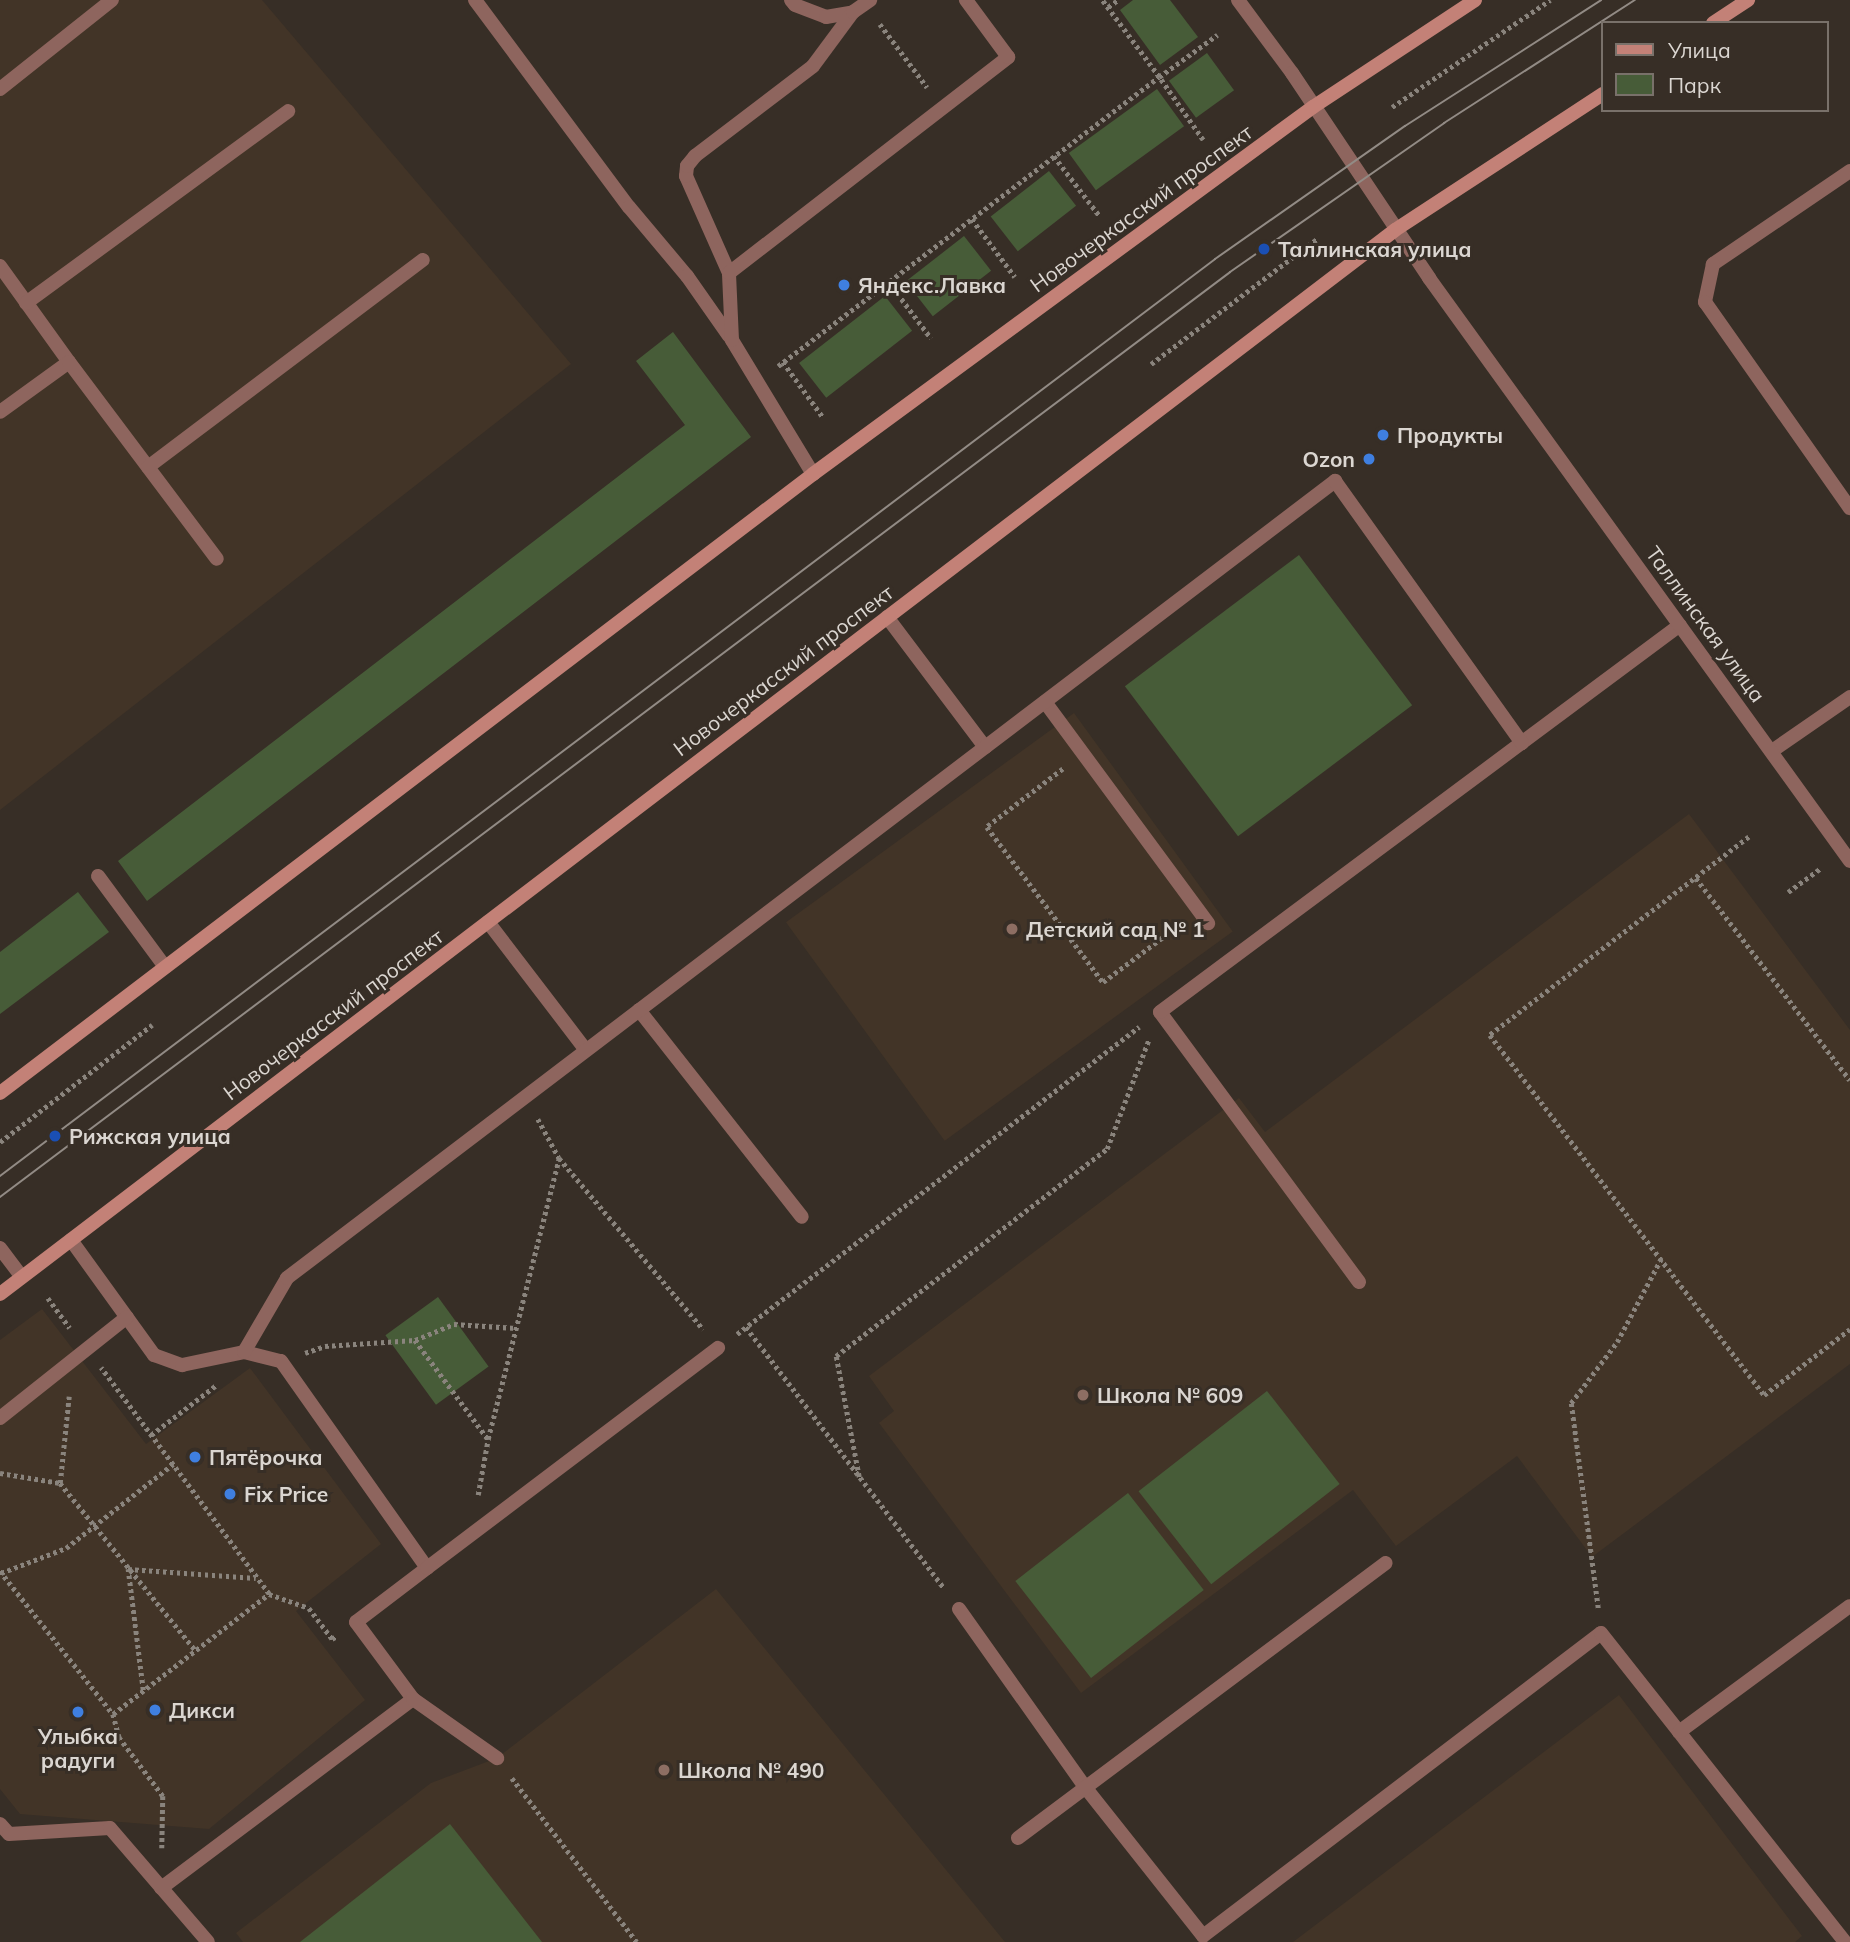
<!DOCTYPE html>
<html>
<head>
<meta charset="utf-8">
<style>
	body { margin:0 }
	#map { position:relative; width:1850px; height:1942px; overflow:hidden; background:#372e26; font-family:Mulish,sans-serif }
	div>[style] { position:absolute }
	.built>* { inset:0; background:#423427; transform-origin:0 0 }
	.green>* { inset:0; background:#475c38; transform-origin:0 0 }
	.path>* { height:4.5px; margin-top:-2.25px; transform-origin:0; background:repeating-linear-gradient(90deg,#8a847d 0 3.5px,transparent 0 7px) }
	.service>* { height:14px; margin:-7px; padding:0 7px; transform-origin:7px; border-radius:7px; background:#8e655e }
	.minor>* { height:14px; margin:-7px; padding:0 7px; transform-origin:7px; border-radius:7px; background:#8e655e }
	.tertiary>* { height:14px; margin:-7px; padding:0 7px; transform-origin:7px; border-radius:7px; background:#8e655e }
	.secondary>* { height:14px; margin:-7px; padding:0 7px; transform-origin:7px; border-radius:7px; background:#c38177 }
	.tram>* { height:2px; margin:-1px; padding:0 1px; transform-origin:1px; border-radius:1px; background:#928b85 }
	.dots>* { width:19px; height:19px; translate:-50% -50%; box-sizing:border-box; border:4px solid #372e26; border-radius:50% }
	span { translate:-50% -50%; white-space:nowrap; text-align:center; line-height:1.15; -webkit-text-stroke:6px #372e26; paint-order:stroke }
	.street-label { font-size:21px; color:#dbd6d1 }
	.poi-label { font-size:21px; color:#dbd6d1; font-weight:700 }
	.left { translate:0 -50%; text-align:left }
	.right { translate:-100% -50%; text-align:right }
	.legend { position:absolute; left:1601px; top:21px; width:228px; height:91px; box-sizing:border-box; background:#372e26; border:2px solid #79716a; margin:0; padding:9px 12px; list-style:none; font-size:21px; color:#dbd6d1 }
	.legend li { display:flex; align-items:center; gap:14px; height:35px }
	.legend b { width:35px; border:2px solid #79716a }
</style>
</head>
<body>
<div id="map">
	<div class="built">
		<div style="clip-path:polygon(0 0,262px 0,571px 364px,0 810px)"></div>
		<div style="left:1074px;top:713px;width:270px;height:356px;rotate:54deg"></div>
		<div style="clip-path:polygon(1689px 814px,1850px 1030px,1850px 1364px,1592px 1557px,1517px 1456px,1396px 1546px,1353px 1490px,1081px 1693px,879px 1423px,894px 1411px,869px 1376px,1239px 1098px,1265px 1132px)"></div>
		<div style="clip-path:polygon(42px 1309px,146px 1444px,250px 1368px,381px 1544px,296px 1611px,365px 1700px,209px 1829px,20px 1814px,0 1789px,0 1340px)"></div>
		<div style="clip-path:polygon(716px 1589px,1005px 1942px,243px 1942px,236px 1933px,431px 1783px,497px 1758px)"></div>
		<div style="clip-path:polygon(1619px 1695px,1802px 1936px,1795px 1942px,1293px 1942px)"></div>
	</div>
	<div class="green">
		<div style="clip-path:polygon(1133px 0,1170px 0,1198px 37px,1160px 65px,1120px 10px)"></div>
		<div style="left:1207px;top:53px;width:46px;height:47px;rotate:54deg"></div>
		<div style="left:1157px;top:89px;width:46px;height:109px;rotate:54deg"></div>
		<div style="left:1049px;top:171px;width:44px;height:74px;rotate:52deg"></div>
		<div style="left:964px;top:236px;width:44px;height:74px;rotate:52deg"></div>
		<div style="left:885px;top:296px;width:44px;height:109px;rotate:52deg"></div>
		<div style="clip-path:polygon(673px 332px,751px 437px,147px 901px,118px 861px,685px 425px,636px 361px)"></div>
		<div style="left:1299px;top:555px;width:188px;height:218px;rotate:53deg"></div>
		<div style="clip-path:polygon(78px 892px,109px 932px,0 1014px,0 952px)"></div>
		<div style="left:438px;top:1297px;width:86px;height:65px;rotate:54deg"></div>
		<div style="left:1267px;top:1391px;width:118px;height:163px;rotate:52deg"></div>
		<div style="left:1128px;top:1493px;width:123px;height:143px;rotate:52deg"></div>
		<div style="clip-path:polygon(450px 1824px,542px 1942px,300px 1942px)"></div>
	</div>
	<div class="path">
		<div style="left:1108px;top:7px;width:12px;rotate:-35deg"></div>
		<div style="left:880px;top:24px;width:79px;rotate:53.3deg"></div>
		<div style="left:1392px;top:107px;width:191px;rotate:-34.1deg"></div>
		<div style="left:1203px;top:140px;width:77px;rotate:-124.9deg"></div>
		<div style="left:1159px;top:77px;width:72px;rotate:-35.9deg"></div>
		<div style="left:1054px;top:156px;width:74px;rotate:52.7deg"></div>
		<div style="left:972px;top:219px;width:72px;rotate:53.4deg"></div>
		<div style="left:889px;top:282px;width:70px;rotate:53.1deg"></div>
		<div style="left:783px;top:362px;width:68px;rotate:54deg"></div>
		<div style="left:1151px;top:364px;width:209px;rotate:-37deg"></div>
		<div style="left:778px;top:366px;width:478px;rotate:-37.2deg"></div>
		<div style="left:1159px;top:77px;width:96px;rotate:-126.5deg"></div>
		<div style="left:1063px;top:769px;width:96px;rotate:142.7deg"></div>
		<div style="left:987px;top:827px;width:194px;rotate:53.2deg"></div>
		<div style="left:1103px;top:982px;width:95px;rotate:-36.9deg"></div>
		<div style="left:1749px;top:837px;width:326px;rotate:142.6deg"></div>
		<div style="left:1490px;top:1035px;width:452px;rotate:52.7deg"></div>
		<div style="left:1764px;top:1395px;width:108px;rotate:-37.5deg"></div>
		<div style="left:1696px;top:878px;width:254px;rotate:52.7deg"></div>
		<div style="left:1788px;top:892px;width:39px;rotate:-36deg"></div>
		<div style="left:538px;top:1119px;width:44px;rotate:61.7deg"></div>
		<div style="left:559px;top:1158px;width:224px;rotate:49.9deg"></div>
		<div style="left:0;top:1142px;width:192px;rotate:-37.6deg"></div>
		<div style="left:48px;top:1298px;width:37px;rotate:54deg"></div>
		<div style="left:746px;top:1327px;width:328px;rotate:52.8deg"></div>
		<div style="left:737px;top:1334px;width:506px;rotate:-37.37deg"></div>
		<div style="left:415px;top:1340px;width:123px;rotate:53.6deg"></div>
		<div style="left:305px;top:1353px;width:21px;rotate:-19deg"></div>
		<div style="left:325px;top:1346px;width:90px;rotate:-3.8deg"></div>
		<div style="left:415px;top:1340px;width:42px;rotate:-22.3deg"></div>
		<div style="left:454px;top:1324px;width:62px;rotate:3.7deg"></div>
		<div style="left:151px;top:1435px;width:81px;rotate:-37.4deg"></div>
		<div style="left:0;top:1473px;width:61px;rotate:9.5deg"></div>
		<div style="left:60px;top:1483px;width:215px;rotate:51deg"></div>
		<div style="left:859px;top:1477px;width:123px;rotate:-100.8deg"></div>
		<div style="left:836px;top:1356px;width:341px;rotate:-37.4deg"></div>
		<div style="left:1107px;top:1149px;width:118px;rotate:-69.1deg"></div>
		<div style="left:60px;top:1483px;width:87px;rotate:-84.1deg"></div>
		<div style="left:478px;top:1495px;width:57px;rotate:-79.9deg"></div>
		<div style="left:488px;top:1439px;width:290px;rotate:-75.8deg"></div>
		<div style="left:0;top:1571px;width:182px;rotate:51.7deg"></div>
		<div style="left:113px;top:1714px;width:197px;rotate:-37.6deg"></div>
		<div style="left:269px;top:1594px;width:282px;rotate:-126.6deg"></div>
		<div style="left:1px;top:1573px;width:70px;rotate:-21deg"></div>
		<div style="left:66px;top:1548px;width:136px;rotate:-38.1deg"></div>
		<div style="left:269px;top:1594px;width:42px;rotate:19.3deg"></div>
		<div style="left:309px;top:1608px;width:39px;rotate:53deg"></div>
		<div style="left:332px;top:1639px;width:6px;rotate:-31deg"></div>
		<div style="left:1598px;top:1608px;width:207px;rotate:-97.5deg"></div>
		<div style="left:1571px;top:1403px;width:76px;rotate:-53deg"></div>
		<div style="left:1617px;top:1342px;width:94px;rotate:-62.1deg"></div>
		<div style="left:143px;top:1690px;width:122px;rotate:-97.1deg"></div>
		<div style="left:128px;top:1569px;width:128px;rotate:4deg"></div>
		<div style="left:113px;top:1714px;width:24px;rotate:75deg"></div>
		<div style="left:119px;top:1737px;width:74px;rotate:53.3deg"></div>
		<div style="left:163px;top:1796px;width:52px;rotate:91.1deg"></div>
		<div style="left:512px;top:1778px;width:206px;rotate:52.7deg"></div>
	</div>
	<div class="service">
		<div style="left:475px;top:0;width:258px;rotate:53.4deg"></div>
		<div style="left:629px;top:207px;width:90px;rotate:50deg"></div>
		<div style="left:687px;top:276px;width:73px;rotate:55deg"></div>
		<div style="left:791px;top:0;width:6px;rotate:51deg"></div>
		<div style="left:795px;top:5px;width:33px;rotate:21deg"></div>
		<div style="left:826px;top:17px;width:27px;rotate:-10deg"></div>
		<div style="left:0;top:89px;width:143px;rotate:-38.5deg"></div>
		<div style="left:1850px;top:171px;width:166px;rotate:145.8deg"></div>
		<div style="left:1713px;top:264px;width:39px;rotate:102deg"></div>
		<div style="left:1705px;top:302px;width:252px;rotate:54.9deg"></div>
		<div style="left:0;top:266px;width:118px;rotate:54.3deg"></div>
		<div style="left:69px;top:362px;width:85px;rotate:144.1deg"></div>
		<div style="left:729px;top:273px;width:106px;rotate:-113.9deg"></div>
		<div style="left:686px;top:176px;width:10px;rotate:-84deg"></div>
		<div style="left:687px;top:166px;width:13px;rotate:-51deg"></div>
		<div style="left:695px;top:156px;width:148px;rotate:-37.3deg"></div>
		<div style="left:813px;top:66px;width:67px;rotate:-53.5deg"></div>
		<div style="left:853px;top:12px;width:21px;rotate:-35deg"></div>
		<div style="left:26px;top:303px;width:325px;rotate:-36.2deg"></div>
		<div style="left:69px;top:362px;width:246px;rotate:53.1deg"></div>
		<div style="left:148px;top:467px;width:344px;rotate:-37deg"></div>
		<div style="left:813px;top:474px;width:157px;rotate:-121.2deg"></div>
		<div style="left:732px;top:340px;width:67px;rotate:-92.6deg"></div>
		<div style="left:729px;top:273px;width:353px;rotate:-37.7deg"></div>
		<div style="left:1008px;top:57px;width:71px;rotate:-126.4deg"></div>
		<div style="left:887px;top:617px;width:163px;rotate:53deg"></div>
		<div style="left:1045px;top:702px;width:275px;rotate:53.6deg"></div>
		<div style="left:1772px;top:751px;width:95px;rotate:-34.7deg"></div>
		<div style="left:98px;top:876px;width:113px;rotate:53.6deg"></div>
		<div style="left:488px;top:922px;width:161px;rotate:52.6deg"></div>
		<div style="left:639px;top:1010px;width:263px;rotate:51.8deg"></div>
		<div style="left:71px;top:1240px;width:142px;rotate:54.2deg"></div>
		<div style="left:154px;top:1355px;width:30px;rotate:20deg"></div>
		<div style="left:182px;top:1365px;width:63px;rotate:-11.8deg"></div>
		<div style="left:244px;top:1352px;width:38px;rotate:14deg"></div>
		<div style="left:281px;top:1361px;width:253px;rotate:54.8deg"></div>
		<div style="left:427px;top:1568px;width:89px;rotate:142.7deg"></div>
		<div style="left:356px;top:1622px;width:96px;rotate:53.5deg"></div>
		<div style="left:413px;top:1699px;width:315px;rotate:143.1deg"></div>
		<div style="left:1359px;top:1282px;width:335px;rotate:-126.4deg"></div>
		<div style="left:1160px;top:1012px;width:648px;rotate:-36.66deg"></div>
		<div style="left:244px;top:1352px;width:86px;rotate:-59.8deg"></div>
		<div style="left:287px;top:1278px;width:1317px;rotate:-37.25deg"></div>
		<div style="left:1335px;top:481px;width:322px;rotate:54.5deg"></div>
		<div style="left:0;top:1418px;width:162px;rotate:-38.5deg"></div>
		<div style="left:427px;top:1568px;width:365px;rotate:-37.1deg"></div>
		<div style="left:959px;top:1609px;width:218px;rotate:54.7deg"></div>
		<div style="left:1085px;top:1787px;width:190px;rotate:51.6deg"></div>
		<div style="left:1203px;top:1936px;width:500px;rotate:-37.28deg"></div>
		<div style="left:1601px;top:1633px;width:394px;rotate:51.7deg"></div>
		<div style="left:413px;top:1699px;width:103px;rotate:35.1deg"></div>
		<div style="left:1679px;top:1732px;width:212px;rotate:-36.4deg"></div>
		<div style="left:0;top:1824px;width:13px;rotate:48deg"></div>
		<div style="left:9px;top:1834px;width:101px;rotate:-3.4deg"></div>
		<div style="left:110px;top:1828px;width:150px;rotate:49.3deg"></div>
		<div style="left:1018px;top:1838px;width:459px;rotate:-36.8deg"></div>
	</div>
	<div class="minor">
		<div style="left:0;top:1248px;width:36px;rotate:53deg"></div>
	</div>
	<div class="tertiary">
		<div style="left:1238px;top:0;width:91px;rotate:53.5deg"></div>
		<div style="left:1292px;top:73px;width:247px;rotate:56.2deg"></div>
		<div style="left:1429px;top:278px;width:719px;rotate:54.17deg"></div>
	</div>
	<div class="secondary">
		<div style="left:1713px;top:23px;width:42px;rotate:-33.3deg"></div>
		<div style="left:0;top:1093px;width:1022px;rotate:-37.28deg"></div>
		<div style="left:813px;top:474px;width:620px;rotate:-36.28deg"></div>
		<div style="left:1313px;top:107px;width:194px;rotate:-33.4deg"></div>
		<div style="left:0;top:1294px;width:1754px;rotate:-37.33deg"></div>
		<div style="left:1395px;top:230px;width:249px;rotate:-33.2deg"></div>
	</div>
	<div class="tram">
		<div style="left:0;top:1176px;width:1522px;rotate:-37.04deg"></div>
		<div style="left:1215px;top:259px;width:232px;rotate:-35deg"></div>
		<div style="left:1405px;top:126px;width:233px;rotate:-32.7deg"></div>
		<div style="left:0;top:1197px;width:1539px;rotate:-36.94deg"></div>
		<div style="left:1230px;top:272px;width:261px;rotate:-34.8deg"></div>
		<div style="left:1444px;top:123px;width:227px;rotate:-32.8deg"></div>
	</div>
	<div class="dots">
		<div style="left:1264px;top:249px;background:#1a4fb4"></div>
		<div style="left:844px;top:285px;background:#3f7fe0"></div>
		<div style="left:1383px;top:435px;background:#3f7fe0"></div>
		<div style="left:1369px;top:459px;background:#3f7fe0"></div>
		<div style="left:1012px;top:929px;background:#8d6e63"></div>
		<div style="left:55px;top:1136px;background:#1a4fb4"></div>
		<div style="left:1083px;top:1395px;background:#8d6e63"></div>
		<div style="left:195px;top:1457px;background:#3f7fe0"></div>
		<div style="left:230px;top:1494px;background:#3f7fe0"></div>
		<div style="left:155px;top:1710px;background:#3f7fe0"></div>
		<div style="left:78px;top:1712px;background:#3f7fe0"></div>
		<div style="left:664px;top:1770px;background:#8d6e63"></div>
	</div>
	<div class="street-label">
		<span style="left:1141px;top:208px;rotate:-36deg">Новочеркасский проспект</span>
		<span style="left:1706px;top:624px;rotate:54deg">Таллинская улица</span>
		<span style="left:783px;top:670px;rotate:-37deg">Новочеркасский проспект</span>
		<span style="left:333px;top:1014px;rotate:-37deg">Новочеркасский проспект</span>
	</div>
	<div class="poi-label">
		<span class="left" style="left:1278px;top:249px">Таллинская улица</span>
		<span class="left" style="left:858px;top:285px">Яндекс.Лавка</span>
		<span class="left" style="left:1397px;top:435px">Продукты</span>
		<span class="right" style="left:1355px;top:459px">Ozon</span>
		<span class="left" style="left:1026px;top:929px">Детский сад № 1</span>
		<span class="left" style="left:69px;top:1136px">Рижская улица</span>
		<span class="left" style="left:1097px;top:1395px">Школа № 609</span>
		<span class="left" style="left:209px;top:1457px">Пятёрочка</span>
		<span class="left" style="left:244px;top:1494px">Fix Price</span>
		<span class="left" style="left:169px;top:1710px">Дикси</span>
		<span style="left:78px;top:1748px">Улыбка<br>радуги</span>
		<span class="left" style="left:678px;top:1770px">Школа № 490</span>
	</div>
	<ul class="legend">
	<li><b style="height:9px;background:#c38177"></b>Улица</li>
	<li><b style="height:19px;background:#475c38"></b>Парк</li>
	</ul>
</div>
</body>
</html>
